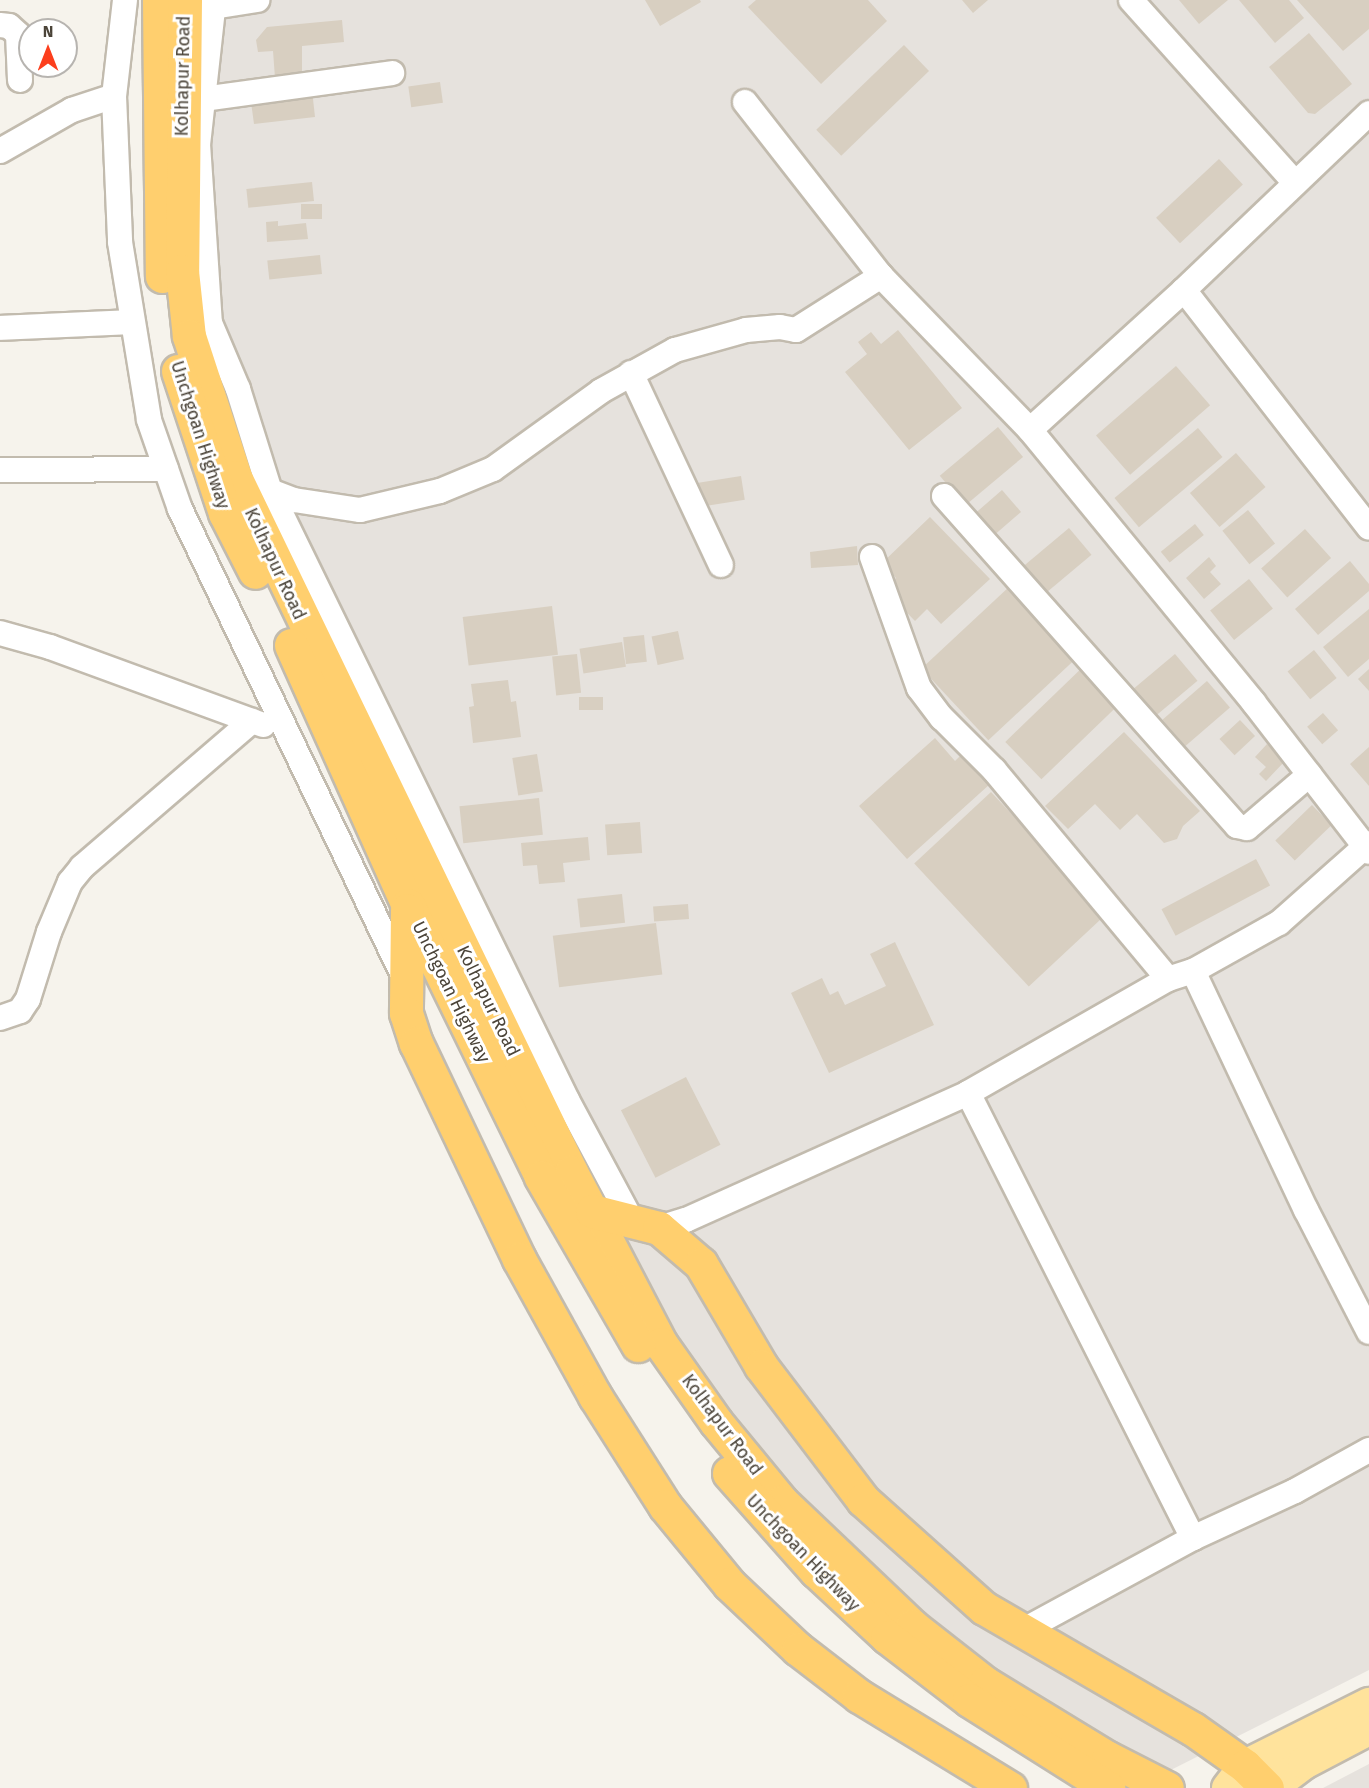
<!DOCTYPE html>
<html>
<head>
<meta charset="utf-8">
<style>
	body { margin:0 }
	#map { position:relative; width:1369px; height:1788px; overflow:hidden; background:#f6f3ec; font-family:"Fira Sans",sans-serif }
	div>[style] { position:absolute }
	.industrial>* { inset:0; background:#e6e2dd }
	.building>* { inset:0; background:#d8cfc1; transform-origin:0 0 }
	.roads { filter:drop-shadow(2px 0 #c2bbae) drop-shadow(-2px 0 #c2bbae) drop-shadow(0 2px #c2bbae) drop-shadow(0 -2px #c2bbae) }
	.minor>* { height:24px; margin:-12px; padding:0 12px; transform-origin:12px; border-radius:12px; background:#fff }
	.major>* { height:32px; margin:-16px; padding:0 16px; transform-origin:16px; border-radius:16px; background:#ffe39c }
	.highway>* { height:33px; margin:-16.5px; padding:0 16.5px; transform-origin:16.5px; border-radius:16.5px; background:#ffcf6e }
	span { translate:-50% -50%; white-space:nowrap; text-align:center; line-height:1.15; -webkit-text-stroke:6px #fff; paint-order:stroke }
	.street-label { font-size:18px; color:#4b4439 }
	.north { position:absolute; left:18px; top:18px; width:60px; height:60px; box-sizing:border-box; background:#fff; border:2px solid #b7b4b0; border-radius:50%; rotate:0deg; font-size:16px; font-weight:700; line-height:24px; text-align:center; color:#4b4439 }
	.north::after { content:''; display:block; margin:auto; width:21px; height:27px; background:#fc3f1d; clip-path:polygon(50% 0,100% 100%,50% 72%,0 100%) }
</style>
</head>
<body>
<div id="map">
	<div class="industrial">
		<div style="clip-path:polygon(185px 0,1369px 0,1369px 1670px,1151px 1780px,912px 1626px,673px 1361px,211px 401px)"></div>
		<div style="clip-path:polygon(1369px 1764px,1369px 1788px,1323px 1788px)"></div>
	</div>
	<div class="building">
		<div style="clip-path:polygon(645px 0,700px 0,701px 2px,660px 26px)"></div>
		<div style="clip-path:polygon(756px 0,868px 0,887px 21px,821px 84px,748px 7px)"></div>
		<div style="clip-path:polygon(962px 0,988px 0,973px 13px)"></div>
		<div style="clip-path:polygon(1179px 0,1228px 0,1199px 24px)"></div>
		<div style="clip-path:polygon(1239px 0,1289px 0,1304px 18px,1275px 43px)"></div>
		<div style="clip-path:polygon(1297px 0,1369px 0,1369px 29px,1343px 51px)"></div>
		<div style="clip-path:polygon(342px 20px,344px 42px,302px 46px,302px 76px,275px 78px,273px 51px,258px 52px,256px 40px,267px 27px)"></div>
		<div style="clip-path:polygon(1309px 33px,1352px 84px,1315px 114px,1308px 113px,1269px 67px)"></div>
		<div style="left:904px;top:45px;width:36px;height:122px;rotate:46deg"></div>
		<div style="left:440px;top:82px;width:21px;height:32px;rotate:82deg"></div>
		<div style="clip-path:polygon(312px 90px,315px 117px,254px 124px,251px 102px)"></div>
		<div style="left:1219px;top:159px;width:35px;height:86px;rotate:47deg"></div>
		<div style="left:312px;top:182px;width:19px;height:66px;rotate:84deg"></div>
		<div style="left:301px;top:204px;width:21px;height:15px"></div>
		<div style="clip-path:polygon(278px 221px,278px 226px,306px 223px,308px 239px,267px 242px,266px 222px)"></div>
		<div style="left:320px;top:255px;width:19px;height:53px;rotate:84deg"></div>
		<div style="clip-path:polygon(898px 330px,962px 408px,909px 450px,845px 372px,867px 354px,858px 342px,871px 332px,881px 344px)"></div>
		<div style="left:1176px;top:366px;width:52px;height:106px;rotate:49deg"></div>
		<div style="left:998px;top:427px;width:39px;height:76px;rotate:50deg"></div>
		<div style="left:1198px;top:428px;width:38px;height:109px;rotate:50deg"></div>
		<div style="left:1236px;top:453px;width:45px;height:61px;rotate:49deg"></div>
		<div style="left:741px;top:476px;width:24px;height:43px;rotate:81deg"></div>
		<div style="left:1002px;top:490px;width:29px;height:35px;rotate:49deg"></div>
		<div style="left:1248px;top:510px;width:43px;height:33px;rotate:51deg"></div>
		<div style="clip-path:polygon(930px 517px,990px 579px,941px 624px,927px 609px,915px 621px,884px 589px,896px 578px,882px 563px)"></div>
		<div style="left:1195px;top:524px;width:14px;height:44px;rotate:51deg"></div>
		<div style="left:1069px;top:528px;width:35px;height:65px;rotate:50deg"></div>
		<div style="left:1305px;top:529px;width:39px;height:59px;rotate:48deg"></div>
		<div style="clip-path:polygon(857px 546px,858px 565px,811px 568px,810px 552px)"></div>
		<div style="clip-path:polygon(1209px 557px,1216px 566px,1210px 572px,1221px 584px,1204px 599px,1186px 578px)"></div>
		<div style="clip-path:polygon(1350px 561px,1369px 584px,1369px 591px,1318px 635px,1295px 609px)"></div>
		<div style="left:1249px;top:579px;width:38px;height:50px;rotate:51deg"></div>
		<div style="left:1010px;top:586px;width:98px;height:121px;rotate:47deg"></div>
		<div style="left:552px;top:606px;width:49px;height:90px;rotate:83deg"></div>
		<div style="clip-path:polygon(1369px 609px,1369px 659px,1348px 677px,1323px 647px)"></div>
		<div style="left:678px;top:631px;width:29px;height:27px;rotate:78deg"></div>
		<div style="left:644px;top:635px;width:27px;height:21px;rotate:84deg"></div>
		<div style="left:622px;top:642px;width:25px;height:43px;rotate:81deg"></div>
		<div style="left:1314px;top:650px;width:36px;height:34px;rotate:51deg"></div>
		<div style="left:577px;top:654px;width:39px;height:25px;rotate:84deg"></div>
		<div style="left:1175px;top:654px;width:35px;height:56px;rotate:50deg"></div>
		<div style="left:1088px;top:662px;width:52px;height:115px;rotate:46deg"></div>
		<div style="clip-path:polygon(1369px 669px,1369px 691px,1358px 679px)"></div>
		<div style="clip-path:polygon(508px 680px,511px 702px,516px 701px,521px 737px,473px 743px,469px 707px,474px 706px,471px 684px)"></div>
		<div style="left:1207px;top:681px;width:35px;height:59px;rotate:49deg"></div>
		<div style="left:603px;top:697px;width:13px;height:24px;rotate:90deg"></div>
		<div style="left:1323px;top:713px;width:23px;height:21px;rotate:49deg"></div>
		<div style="left:1240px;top:720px;width:22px;height:28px;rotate:47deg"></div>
		<div style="clip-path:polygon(1124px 732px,1200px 811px,1183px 826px,1177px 839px,1164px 843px,1137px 814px,1120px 830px,1095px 804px,1068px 829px,1045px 806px)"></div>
		<div style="clip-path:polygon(935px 738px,955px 761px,962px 754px,990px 784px,907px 859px,859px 806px)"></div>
		<div style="clip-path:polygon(1267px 744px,1285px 761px,1266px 781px,1259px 774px,1266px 767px,1255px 757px)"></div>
		<div style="clip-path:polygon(1369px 747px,1369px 786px,1350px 764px)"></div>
		<div style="left:537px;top:754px;width:38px;height:25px;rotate:81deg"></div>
		<div style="left:991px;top:792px;width:168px;height:105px;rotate:47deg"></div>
		<div style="left:539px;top:798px;width:37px;height:80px;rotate:84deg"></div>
		<div style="left:1312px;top:805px;width:28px;height:51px;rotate:46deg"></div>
		<div style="left:640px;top:822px;width:31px;height:35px;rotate:86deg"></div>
		<div style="clip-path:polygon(588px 837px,590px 860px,563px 863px,565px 882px,539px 884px,537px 865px,523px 866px,521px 843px)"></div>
		<div style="left:1256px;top:859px;width:30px;height:107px;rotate:62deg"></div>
		<div style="left:622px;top:894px;width:29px;height:45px;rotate:84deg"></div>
		<div style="left:688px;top:904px;width:15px;height:35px;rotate:86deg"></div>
		<div style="left:656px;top:923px;width:52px;height:104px;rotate:83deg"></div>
		<div style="clip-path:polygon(895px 942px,934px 1025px,829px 1073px,791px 993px,822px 978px,830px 995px,838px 991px,845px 1005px,886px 986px,870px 954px)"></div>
		<div style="left:686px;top:1077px;width:76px;height:73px;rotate:63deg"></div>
	</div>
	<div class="roads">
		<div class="minor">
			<div style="left:125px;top:0;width:97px;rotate:96.5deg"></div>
			<div style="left:114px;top:96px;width:146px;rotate:87.6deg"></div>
			<div style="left:120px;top:242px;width:180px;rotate:80.7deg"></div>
			<div style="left:149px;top:420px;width:94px;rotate:70.8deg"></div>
			<div style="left:180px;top:509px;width:519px;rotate:64.42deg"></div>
			<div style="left:214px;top:0;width:145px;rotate:96.3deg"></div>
			<div style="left:198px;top:144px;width:179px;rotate:86.2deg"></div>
			<div style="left:210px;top:323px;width:72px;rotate:67deg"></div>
			<div style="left:238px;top:389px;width:107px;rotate:72.6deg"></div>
			<div style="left:270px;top:491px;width:678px;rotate:64deg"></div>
			<div style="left:567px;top:1100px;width:137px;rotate:61.8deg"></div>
			<div style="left:1131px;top:0;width:246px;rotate:48.1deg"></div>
			<div style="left:213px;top:7px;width:45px;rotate:-9deg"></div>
			<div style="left:0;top:25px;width:9px;rotate:6deg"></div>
			<div style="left:9px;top:26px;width:12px;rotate:42deg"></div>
			<div style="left:18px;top:34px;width:46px;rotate:87.5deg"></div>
			<div style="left:203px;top:99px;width:191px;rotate:-7.8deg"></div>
			<div style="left:745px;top:102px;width:221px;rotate:52deg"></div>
			<div style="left:881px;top:276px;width:214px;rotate:45.9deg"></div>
			<div style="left:1030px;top:430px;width:353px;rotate:50.6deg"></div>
			<div style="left:1254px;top:703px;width:188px;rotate:52.3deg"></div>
			<div style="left:0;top:151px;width:83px;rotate:-29.7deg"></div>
			<div style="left:72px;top:110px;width:44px;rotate:-18.4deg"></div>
			<div style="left:1184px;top:290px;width:301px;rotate:52.1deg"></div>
			<div style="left:0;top:328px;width:132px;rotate:-2.6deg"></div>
			<div style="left:631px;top:373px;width:212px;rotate:64.9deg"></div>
			<div style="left:1030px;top:430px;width:208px;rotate:-42.3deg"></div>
			<div style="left:1184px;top:290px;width:256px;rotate:-43.7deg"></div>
			<div style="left:0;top:470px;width:166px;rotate:-0.3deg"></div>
			<div style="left:270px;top:491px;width:26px;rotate:21deg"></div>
			<div style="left:294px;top:500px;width:67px;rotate:8.6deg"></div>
			<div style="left:360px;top:510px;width:82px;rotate:-13.4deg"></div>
			<div style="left:440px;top:491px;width:57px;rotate:-22.5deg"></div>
			<div style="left:493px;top:469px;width:133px;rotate:-35.8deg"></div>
			<div style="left:601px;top:391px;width:85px;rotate:-29deg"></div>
			<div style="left:675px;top:350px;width:74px;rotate:-15.7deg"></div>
			<div style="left:746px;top:330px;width:34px;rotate:-5deg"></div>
			<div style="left:780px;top:327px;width:16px;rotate:11deg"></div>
			<div style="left:796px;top:330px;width:101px;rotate:-32.4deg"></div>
			<div style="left:944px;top:496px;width:441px;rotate:48.4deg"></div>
			<div style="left:1237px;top:826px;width:10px;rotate:11deg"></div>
			<div style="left:1247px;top:828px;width:82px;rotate:-40.5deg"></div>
			<div style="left:872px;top:557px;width:139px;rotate:70.3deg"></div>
			<div style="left:919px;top:688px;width:38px;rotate:53deg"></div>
			<div style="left:942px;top:718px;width:74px;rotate:45deg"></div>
			<div style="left:994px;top:770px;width:272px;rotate:50.2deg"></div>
			<div style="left:0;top:633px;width:52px;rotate:15.6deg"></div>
			<div style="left:50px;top:647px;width:227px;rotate:20.1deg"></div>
			<div style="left:1193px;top:971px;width:264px;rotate:64.7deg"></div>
			<div style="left:1306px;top:1210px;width:137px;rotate:62.7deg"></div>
			<div style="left:0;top:1018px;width:21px;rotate:-19deg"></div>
			<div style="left:20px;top:1011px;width:14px;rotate:-56deg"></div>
			<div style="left:28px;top:999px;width:70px;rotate:-72.6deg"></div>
			<div style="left:49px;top:932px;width:54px;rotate:-67.2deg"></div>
			<div style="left:70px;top:882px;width:19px;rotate:-51deg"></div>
			<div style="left:82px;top:867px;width:224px;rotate:-40.7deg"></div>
			<div style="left:968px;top:1093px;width:499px;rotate:63.2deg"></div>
			<div style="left:659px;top:1228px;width:28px;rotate:-17deg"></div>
			<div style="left:686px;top:1220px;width:309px;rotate:-24.2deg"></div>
			<div style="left:968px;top:1093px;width:230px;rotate:-29.7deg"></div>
			<div style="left:1168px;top:979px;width:26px;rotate:-18deg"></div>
			<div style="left:1193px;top:971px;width:98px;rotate:-29.2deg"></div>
			<div style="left:1279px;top:923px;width:120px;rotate:-41.6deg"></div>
			<div style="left:1020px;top:1632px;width:197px;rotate:-28.5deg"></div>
			<div style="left:1193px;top:1538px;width:112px;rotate:-24.7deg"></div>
			<div style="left:1295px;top:1491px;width:85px;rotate:-29deg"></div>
		</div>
		<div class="major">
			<div style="left:1228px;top:1788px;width:28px;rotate:-52deg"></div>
			<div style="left:1245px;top:1766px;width:139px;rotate:-26.6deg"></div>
			<div style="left:1271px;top:1788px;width:41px;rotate:-37.1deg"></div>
			<div style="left:1304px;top:1763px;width:73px;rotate:-27.6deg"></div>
		</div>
		<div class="highway">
			<div style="left:159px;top:0;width:276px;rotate:89.4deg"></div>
			<div style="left:185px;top:0;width:271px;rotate:90.6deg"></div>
			<div style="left:182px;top:271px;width:65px;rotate:83.9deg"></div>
			<div style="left:189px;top:336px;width:148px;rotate:71.9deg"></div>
			<div style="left:235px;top:477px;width:772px;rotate:64.2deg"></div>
			<div style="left:571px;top:1172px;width:194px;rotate:62.4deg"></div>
			<div style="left:661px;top:1344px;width:95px;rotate:54.8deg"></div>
			<div style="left:716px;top:1422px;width:104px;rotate:50.5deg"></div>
			<div style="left:782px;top:1502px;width:180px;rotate:43.6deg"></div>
			<div style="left:912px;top:1626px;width:93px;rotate:38deg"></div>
			<div style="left:985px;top:1683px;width:144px;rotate:31.4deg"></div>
			<div style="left:1108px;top:1758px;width:66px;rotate:27deg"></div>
			<div style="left:178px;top:371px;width:150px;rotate:71.7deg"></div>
			<div style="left:225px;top:513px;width:66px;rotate:63deg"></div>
			<div style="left:291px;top:645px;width:285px;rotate:65.8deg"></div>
			<div style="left:408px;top:905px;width:303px;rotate:63.9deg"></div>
			<div style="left:541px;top:1177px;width:194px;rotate:60deg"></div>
			<div style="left:407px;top:910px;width:103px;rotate:90.6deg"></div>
			<div style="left:406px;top:1013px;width:32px;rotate:72deg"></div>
			<div style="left:416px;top:1043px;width:239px;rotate:64.5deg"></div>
			<div style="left:519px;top:1259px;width:157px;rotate:61deg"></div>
			<div style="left:595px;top:1396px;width:130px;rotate:57.5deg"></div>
			<div style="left:665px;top:1506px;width:101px;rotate:50.6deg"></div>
			<div style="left:729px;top:1584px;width:95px;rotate:43.3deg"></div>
			<div style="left:798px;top:1649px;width:77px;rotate:37.6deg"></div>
			<div style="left:859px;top:1696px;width:177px;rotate:31.4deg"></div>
			<div style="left:592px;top:1211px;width:69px;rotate:14.2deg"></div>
			<div style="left:659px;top:1228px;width:55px;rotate:40.6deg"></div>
			<div style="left:701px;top:1264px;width:118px;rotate:59.5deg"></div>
			<div style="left:761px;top:1366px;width:168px;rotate:52.7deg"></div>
			<div style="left:863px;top:1500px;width:162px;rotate:41.8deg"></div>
			<div style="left:984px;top:1608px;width:241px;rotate:30.1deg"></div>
			<div style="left:1193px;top:1729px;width:64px;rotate:35.4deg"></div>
			<div style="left:1245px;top:1766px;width:31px;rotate:45deg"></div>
			<div style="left:729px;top:1473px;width:131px;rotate:48.4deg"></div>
			<div style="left:816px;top:1571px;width:97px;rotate:42.9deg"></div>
			<div style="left:887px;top:1637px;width:103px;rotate:37.5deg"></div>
			<div style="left:969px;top:1700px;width:165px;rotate:32.3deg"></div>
		</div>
	</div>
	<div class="street-label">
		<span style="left:183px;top:76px;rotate:-89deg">Kolhapur Road</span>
		<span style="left:200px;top:435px;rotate:72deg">Unchgoan Highway</span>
		<span style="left:275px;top:564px;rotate:65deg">Kolhapur Road</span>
		<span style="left:451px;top:992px;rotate:64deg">Unchgoan Highway</span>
		<span style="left:488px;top:1001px;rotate:64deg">Kolhapur Road</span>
		<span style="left:722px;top:1425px;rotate:53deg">Kolhapur Road</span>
		<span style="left:803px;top:1553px;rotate:46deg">Unchgoan Highway</span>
	</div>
	<div class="north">N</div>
</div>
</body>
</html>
